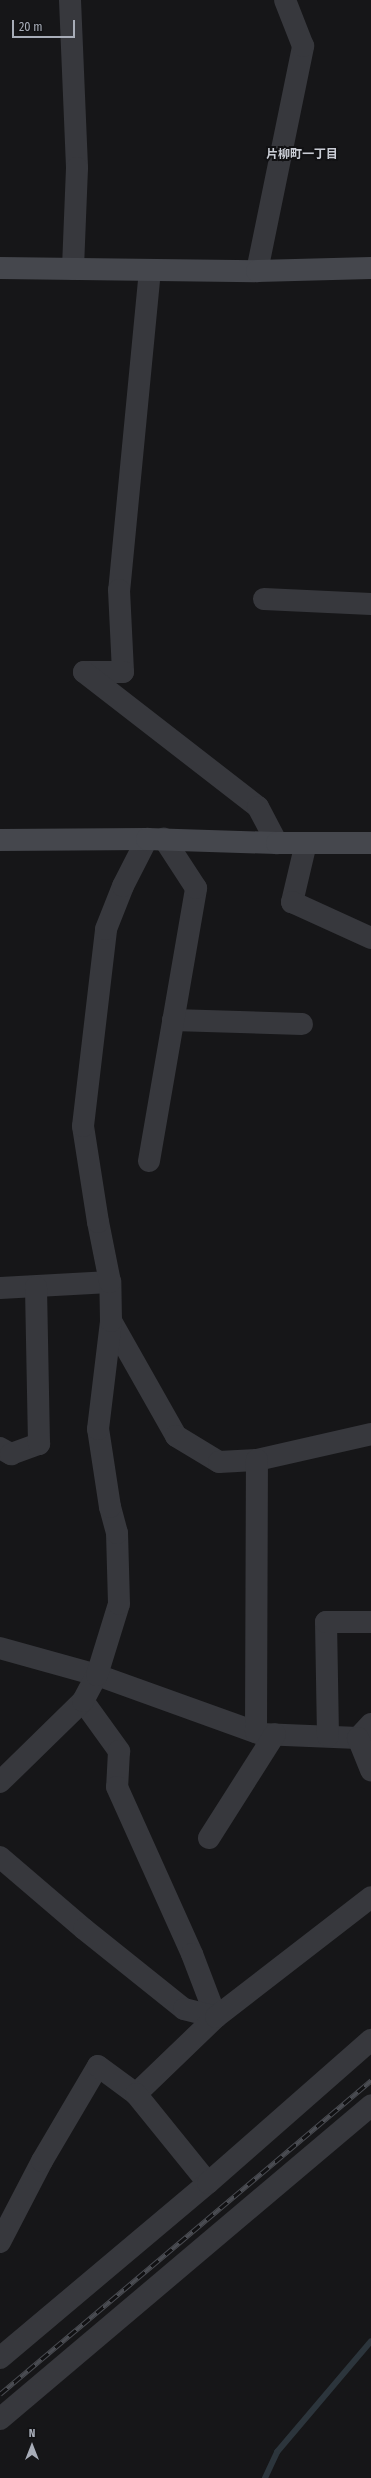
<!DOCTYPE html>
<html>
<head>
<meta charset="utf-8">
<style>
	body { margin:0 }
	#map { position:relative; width:371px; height:2478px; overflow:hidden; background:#161618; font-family:"Fira Sans Condensed","Noto Sans JP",sans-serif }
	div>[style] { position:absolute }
	.stream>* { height:6px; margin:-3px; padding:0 3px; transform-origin:3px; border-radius:3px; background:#2c353c }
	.street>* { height:22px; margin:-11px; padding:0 11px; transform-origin:11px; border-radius:11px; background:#37383d }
	.secondary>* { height:22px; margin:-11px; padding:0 11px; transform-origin:11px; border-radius:11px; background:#45474d }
	.rail>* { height:4.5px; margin-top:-2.25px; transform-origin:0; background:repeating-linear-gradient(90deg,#111113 0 9px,#4a4c52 0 18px); box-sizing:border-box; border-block:1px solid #4a4c52 }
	span { translate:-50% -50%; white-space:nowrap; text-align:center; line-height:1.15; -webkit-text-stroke:4px #111113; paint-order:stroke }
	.neighbourhood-label { font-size:12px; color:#c9ccd4; font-weight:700 }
	.north { position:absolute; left:12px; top:2426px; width:40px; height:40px; -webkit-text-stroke:3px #111113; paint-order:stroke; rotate:0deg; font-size:11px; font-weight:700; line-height:16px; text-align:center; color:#a8adb8 }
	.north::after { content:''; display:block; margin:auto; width:14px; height:18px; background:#a8adb8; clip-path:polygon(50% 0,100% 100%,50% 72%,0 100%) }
	.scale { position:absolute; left:12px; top:20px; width:63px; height:18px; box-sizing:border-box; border:2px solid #a8adb8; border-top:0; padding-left:5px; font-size:12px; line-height:14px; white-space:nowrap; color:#a8adb8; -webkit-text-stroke:3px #111113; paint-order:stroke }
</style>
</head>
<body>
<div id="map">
	<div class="stream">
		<div style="left:265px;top:2478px;width:29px;rotate:-65deg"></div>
		<div style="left:277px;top:2452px;width:145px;rotate:-49.7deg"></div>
	</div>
	<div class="street">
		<div style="left:70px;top:0;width:168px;rotate:87.6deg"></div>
		<div style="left:77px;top:168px;width:101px;rotate:92.3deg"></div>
		<div style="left:150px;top:270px;width:321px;rotate:95.5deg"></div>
		<div style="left:119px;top:590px;width:82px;rotate:87.2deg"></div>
		<div style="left:123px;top:672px;width:39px;rotate:180deg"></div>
		<div style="left:84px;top:672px;width:220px;rotate:37.8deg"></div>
		<div style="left:258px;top:807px;width:41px;rotate:62.2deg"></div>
		<div style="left:257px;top:271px;width:230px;rotate:-78.4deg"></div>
		<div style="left:303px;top:46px;width:49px;rotate:-111.4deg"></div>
		<div style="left:264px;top:599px;width:107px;rotate:2.7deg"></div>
		<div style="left:306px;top:843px;width:61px;rotate:103.3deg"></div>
		<div style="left:292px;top:902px;width:87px;rotate:24.5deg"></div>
		<div style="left:173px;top:1020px;width:129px;rotate:1.8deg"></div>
		<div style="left:149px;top:1161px;width:277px;rotate:-80.2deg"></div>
		<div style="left:196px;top:888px;width:59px;rotate:-123.1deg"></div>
		<div style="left:0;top:1288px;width:110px;rotate:-3.1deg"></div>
		<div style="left:111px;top:1321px;width:132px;rotate:60.5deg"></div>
		<div style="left:176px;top:1436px;width:50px;rotate:31.2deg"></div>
		<div style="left:219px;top:1462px;width:38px;rotate:-3deg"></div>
		<div style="left:257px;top:1460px;width:117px;rotate:-12.8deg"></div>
		<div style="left:0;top:1448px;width:13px;rotate:29deg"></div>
		<div style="left:11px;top:1454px;width:30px;rotate:-20deg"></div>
		<div style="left:39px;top:1444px;width:157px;rotate:-91.1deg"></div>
		<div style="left:0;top:1648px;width:101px;rotate:15.6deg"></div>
		<div style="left:97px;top:1675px;width:174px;rotate:19.8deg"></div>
		<div style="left:261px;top:1734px;width:97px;rotate:2.4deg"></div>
		<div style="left:358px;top:1738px;width:19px;rotate:-47deg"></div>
		<div style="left:83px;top:1701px;width:62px;rotate:54.2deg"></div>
		<div style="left:119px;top:1751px;width:36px;rotate:93deg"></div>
		<div style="left:117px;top:1787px;width:183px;rotate:65.8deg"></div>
		<div style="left:192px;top:1954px;width:67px;rotate:69.1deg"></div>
		<div style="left:256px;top:1732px;width:272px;rotate:-89.8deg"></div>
		<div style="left:328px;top:1736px;width:114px;rotate:-91deg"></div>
		<div style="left:326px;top:1622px;width:45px"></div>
		<div style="left:358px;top:1738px;width:35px;rotate:68deg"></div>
		<div style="left:0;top:1782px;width:116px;rotate:-44.3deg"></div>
		<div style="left:83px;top:1701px;width:30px;rotate:-62deg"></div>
		<div style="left:97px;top:1675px;width:74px;rotate:-72.8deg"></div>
		<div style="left:119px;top:1604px;width:71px;rotate:-91.6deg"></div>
		<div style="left:117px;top:1533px;width:27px;rotate:-105deg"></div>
		<div style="left:110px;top:1507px;width:79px;rotate:-98.7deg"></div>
		<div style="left:98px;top:1429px;width:109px;rotate:-83.1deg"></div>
		<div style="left:111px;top:1321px;width:39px;rotate:-91deg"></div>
		<div style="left:110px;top:1282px;width:61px;rotate:-101.3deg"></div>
		<div style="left:98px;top:1222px;width:97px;rotate:-98.9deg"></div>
		<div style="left:83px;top:1126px;width:198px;rotate:-83.3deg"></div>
		<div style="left:106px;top:929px;width:46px;rotate:-68.4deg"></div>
		<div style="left:123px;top:886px;width:53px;rotate:-62.9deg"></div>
		<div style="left:209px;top:1838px;width:123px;rotate:-57.6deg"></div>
		<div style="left:0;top:1857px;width:111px;rotate:40.6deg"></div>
		<div style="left:84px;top:1929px;width:128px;rotate:38.7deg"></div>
		<div style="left:184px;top:2009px;width:33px;rotate:14deg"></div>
		<div style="left:136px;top:2094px;width:111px;rotate:-43.9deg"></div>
		<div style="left:216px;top:2017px;width:196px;rotate:-37.7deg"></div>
		<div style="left:0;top:2242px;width:91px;rotate:-62.6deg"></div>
		<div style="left:42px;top:2161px;width:110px;rotate:-59.5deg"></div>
		<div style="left:98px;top:2066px;width:47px;rotate:36.4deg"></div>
		<div style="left:136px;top:2094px;width:114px;rotate:51deg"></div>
		<div style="left:0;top:2358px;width:272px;rotate:-40.1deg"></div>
		<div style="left:208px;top:2183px;width:217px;rotate:-41.3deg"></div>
		<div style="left:0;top:2419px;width:486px;rotate:-40.2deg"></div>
	</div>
	<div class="secondary">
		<div style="left:0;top:268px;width:257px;rotate:0.7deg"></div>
		<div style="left:257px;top:271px;width:114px;rotate:-1.5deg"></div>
		<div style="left:0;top:840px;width:147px;rotate:-0.4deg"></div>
		<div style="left:147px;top:839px;width:130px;rotate:1.8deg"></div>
		<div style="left:277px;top:843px;width:94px"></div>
	</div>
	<div class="rail">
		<div style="left:0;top:2394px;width:486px;rotate:-40.2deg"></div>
	</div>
	<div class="neighbourhood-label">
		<span style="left:302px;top:155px">片柳町一丁目</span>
	</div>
	<div class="north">N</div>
	<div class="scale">20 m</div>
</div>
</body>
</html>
